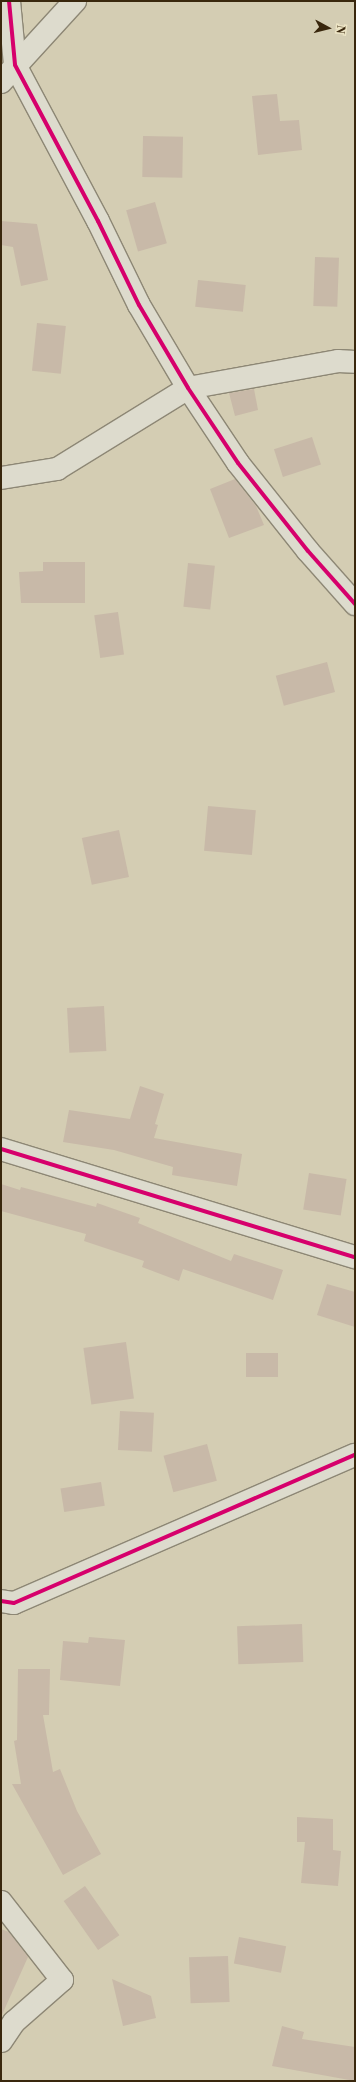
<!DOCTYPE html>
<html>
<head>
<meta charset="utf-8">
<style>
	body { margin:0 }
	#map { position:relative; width:356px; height:2082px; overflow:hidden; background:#d4cdb3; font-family:"Libre Bodoni",serif }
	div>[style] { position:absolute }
	.building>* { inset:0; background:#c8b9a8; transform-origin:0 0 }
	.roads { filter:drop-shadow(1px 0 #8d8775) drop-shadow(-1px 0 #8d8775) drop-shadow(0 1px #8d8775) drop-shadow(0 -1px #8d8775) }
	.minor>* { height:22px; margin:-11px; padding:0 11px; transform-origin:11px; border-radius:11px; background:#dddbcd }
	.cycleway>* { height:4px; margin:-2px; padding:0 2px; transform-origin:2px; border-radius:2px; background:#d6006c }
	span { translate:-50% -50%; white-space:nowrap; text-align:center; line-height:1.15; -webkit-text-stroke:3px #ece4c5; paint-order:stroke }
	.frame { position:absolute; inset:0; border:2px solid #39270d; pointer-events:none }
	.north { position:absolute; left:308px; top:8px; width:40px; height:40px; -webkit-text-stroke:3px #ece4c5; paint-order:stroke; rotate:97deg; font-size:11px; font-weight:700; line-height:16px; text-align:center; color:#39270d }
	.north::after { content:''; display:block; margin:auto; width:14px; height:18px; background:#39270d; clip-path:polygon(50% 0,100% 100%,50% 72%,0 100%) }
</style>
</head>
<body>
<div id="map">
	<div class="building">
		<div style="clip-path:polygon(277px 94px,280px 121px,299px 120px,302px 150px,258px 155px,252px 96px)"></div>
		<div style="left:143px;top:136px;width:40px;height:41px;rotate:1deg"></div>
		<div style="left:155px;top:202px;width:43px;height:30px;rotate:74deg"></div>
		<div style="clip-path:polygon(1px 221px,37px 224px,48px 280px,21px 286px,13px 247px,1px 245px)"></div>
		<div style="left:315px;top:257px;width:24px;height:49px;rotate:2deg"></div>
		<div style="left:198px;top:280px;width:48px;height:27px;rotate:6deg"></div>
		<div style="left:37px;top:323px;width:29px;height:48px;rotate:6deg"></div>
		<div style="clip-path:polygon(254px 389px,258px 410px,235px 416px,229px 393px)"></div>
		<div style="left:312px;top:437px;width:29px;height:40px;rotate:72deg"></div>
		<div style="clip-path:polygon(235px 479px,256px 506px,264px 525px,229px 538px,210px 489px)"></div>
		<div style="clip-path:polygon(43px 562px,85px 562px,85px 603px,21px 603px,19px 572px,43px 571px)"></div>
		<div style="left:188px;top:563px;width:27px;height:44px;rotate:6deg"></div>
		<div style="left:118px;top:612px;width:43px;height:24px;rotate:82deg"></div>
		<div style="left:327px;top:662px;width:31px;height:53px;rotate:75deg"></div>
		<div style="left:208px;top:806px;width:48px;height:45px;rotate:5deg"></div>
		<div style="left:119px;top:830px;width:48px;height:38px;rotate:78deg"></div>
		<div style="left:104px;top:1006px;width:45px;height:37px;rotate:87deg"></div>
		<div style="clip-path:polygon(140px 1086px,164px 1094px,155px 1124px,158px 1125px,154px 1138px,242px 1154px,237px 1186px,172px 1175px,173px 1167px,114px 1150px,63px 1142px,69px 1110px,130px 1119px)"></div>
		<div style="left:309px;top:1173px;width:38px;height:37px;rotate:9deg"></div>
		<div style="clip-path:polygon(1px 1184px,20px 1190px,21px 1187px,96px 1207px,97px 1203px,140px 1218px,138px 1223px,231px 1261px,234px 1254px,283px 1270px,273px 1300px,183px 1269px,179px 1281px,142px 1267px,144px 1261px,84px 1241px,86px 1234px,1px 1211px)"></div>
		<div style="clip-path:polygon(327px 1284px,355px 1292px,355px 1327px,317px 1315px)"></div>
		<div style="left:126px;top:1342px;width:57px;height:43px;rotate:82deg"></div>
		<div style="left:246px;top:1353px;width:32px;height:24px"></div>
		<div style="left:120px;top:1411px;width:34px;height:39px;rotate:3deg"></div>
		<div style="left:207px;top:1444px;width:38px;height:45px;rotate:75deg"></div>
		<div style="left:101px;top:1482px;width:24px;height:41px;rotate:81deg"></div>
		<div style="left:302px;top:1624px;width:38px;height:65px;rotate:88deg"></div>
		<div style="clip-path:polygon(89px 1637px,125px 1640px,120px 1686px,60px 1680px,63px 1641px,88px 1643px)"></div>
		<div style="clip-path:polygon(18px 1669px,50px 1669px,49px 1715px,43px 1715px,53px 1772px,60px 1769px,77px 1811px,101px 1854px,63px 1875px,12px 1784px,21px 1784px,14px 1741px,17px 1740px)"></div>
		<div style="clip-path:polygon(297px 1817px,333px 1819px,333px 1850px,341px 1851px,338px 1886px,301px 1883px,305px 1842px,297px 1842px)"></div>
		<div style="left:85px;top:1886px;width:60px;height:26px;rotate:55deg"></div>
		<div style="clip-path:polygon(1px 1929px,9px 1932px,28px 1957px,1px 2017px)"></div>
		<div style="left:239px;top:1937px;width:48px;height:27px;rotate:11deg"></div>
		<div style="left:228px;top:1956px;width:46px;height:39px;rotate:88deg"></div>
		<div style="clip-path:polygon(112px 1979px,151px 1996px,156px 2018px,123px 2026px)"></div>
		<div style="clip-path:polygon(282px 2026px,304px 2032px,302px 2039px,355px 2047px,355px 2081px,272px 2066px)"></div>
	</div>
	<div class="roads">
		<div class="minor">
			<div style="left:9px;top:1px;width:64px;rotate:84.6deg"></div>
			<div style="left:15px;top:65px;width:177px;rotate:62deg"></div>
			<div style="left:98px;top:221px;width:93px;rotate:64deg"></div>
			<div style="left:139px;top:305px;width:96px;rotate:59.4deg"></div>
			<div style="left:188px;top:388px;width:90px;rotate:56.3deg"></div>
			<div style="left:238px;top:463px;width:112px;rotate:51.5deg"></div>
			<div style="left:308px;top:551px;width:71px;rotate:48.4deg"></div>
			<div style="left:1px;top:82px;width:110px;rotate:-47.6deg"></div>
			<div style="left:1px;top:478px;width:57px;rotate:-9.1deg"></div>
			<div style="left:57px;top:469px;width:154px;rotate:-31.7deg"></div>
			<div style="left:188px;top:388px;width:152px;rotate:-10.2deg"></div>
			<div style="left:338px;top:361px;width:17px;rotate:3deg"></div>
			<div style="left:1px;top:1149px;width:370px;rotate:17deg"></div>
			<div style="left:1px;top:1601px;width:13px;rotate:9deg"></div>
			<div style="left:14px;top:1603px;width:372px;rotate:-23.5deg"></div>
			<div style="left:1px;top:1902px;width:99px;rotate:52deg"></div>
			<div style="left:62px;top:1980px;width:64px;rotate:138.8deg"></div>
			<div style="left:14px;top:2022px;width:23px;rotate:124deg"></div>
		</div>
	</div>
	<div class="cycleway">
		<div style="left:9px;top:1px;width:64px;rotate:84.6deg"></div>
		<div style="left:15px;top:65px;width:177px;rotate:62deg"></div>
		<div style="left:98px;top:221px;width:93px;rotate:64deg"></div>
		<div style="left:139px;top:305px;width:96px;rotate:59.4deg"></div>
		<div style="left:188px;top:388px;width:90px;rotate:56.3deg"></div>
		<div style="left:238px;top:463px;width:112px;rotate:51.5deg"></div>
		<div style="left:308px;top:551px;width:71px;rotate:48.4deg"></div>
		<div style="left:1px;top:1149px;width:370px;rotate:17deg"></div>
		<div style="left:1px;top:1601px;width:13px;rotate:9deg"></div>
		<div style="left:14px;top:1603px;width:372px;rotate:-23.5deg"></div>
	</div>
	<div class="frame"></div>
	<div class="north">N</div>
</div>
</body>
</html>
